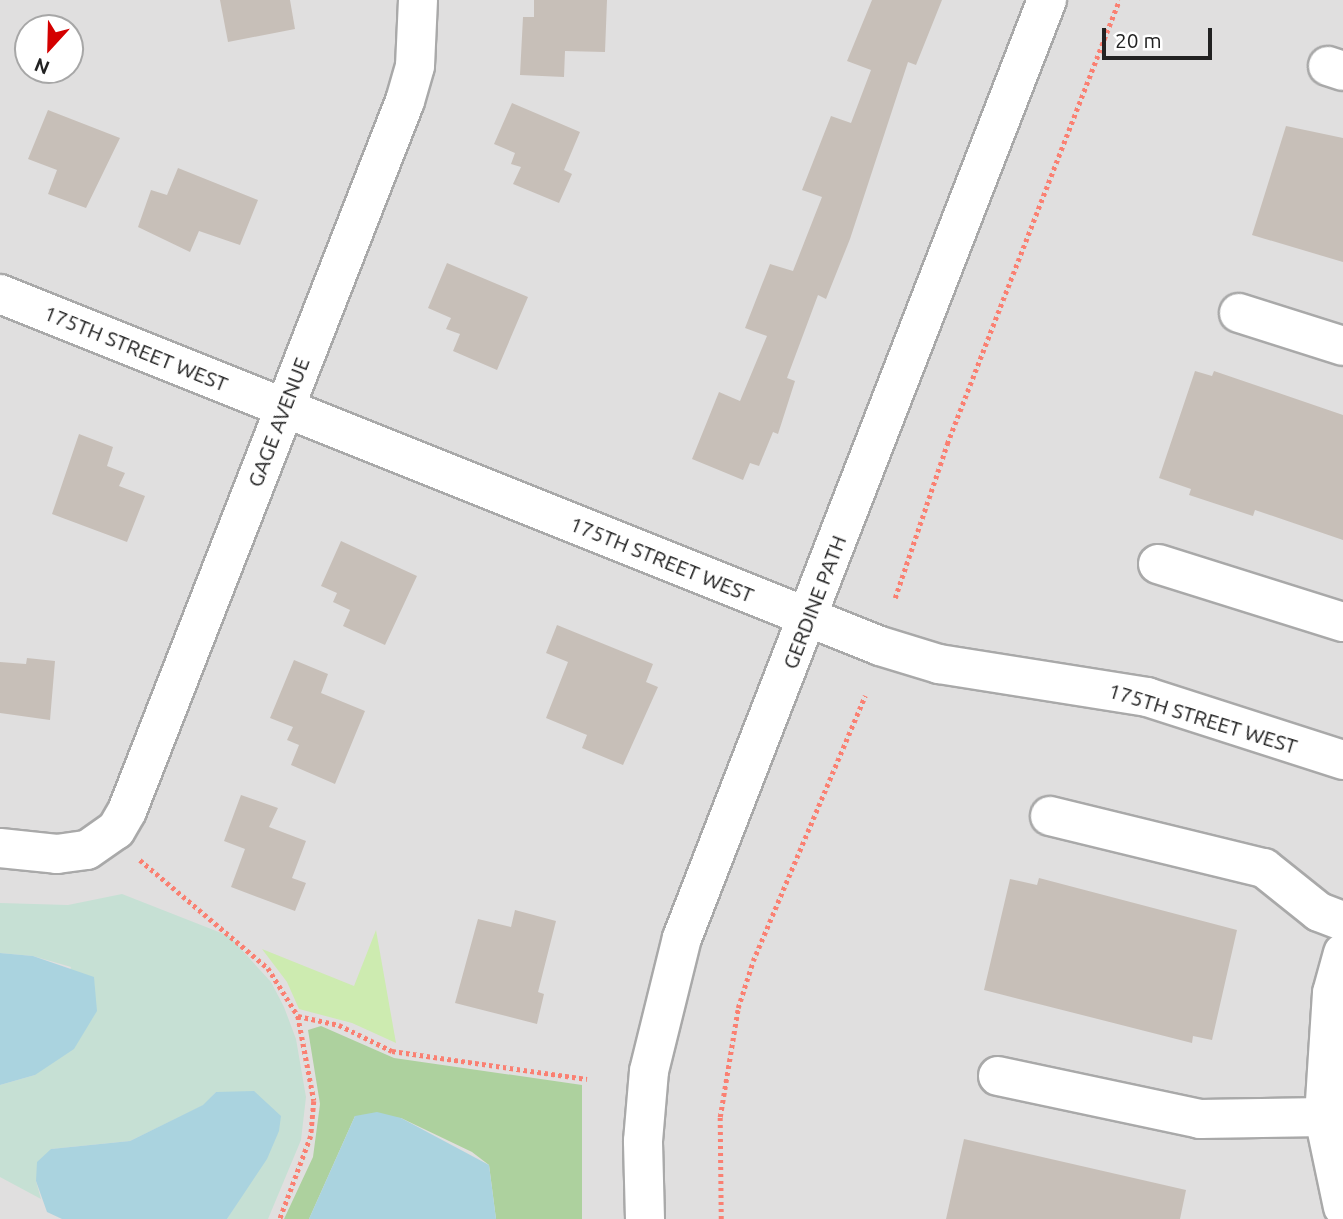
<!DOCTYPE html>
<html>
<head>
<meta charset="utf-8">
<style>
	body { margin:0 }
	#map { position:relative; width:1343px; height:1219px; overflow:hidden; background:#f2efe9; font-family:Ubuntu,sans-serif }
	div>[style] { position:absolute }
	.residential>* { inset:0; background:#e0dfdf }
	.grass>* { inset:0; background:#cdebb0 }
	.forest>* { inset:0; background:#add19e }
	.wetland>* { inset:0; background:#c6e0d4 }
	.water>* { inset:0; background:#aad3df }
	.building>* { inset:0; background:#c7bfb8 }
	.path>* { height:4.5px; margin-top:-2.25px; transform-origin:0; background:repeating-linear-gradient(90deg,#fa8072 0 3.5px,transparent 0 7px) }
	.roads { filter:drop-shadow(2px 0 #a9a9a9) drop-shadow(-2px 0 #a9a9a9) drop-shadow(0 2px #a9a9a9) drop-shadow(0 -2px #a9a9a9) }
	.minor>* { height:38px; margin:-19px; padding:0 19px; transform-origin:19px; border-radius:19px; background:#fff }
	span { translate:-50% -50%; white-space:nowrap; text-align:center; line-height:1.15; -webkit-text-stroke:5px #fff; paint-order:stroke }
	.street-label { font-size:21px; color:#222 }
	.north { position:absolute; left:14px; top:14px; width:70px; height:70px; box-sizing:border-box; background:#fff; border:2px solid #a7a7a7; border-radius:50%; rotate:202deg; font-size:19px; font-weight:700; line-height:28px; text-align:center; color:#222 }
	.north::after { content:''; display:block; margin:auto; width:24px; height:32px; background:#d40000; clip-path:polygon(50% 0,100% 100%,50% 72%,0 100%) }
	.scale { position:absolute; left:1102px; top:28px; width:110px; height:32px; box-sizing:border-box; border:4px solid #222; border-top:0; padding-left:9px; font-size:21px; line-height:24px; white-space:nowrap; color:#222; -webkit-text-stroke:5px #fff; paint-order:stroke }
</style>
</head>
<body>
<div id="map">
	<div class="residential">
		<div style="clip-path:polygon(evenodd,0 0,1343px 0,1343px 1219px,0 1219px,0 0,28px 28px,70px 28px,70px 70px,28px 70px,28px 28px)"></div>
	</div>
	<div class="grass">
		<div style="clip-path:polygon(376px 930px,396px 1043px,352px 1023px,299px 1009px,287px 982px,262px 949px,354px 986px)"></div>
	</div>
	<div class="forest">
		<div style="clip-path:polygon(321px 1026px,394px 1058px,582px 1085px,582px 1219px,496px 1219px,489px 1165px,472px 1152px,401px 1118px,355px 1116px,309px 1219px,284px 1219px,313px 1157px,320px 1104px,308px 1030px)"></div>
	</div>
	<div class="wetland">
		<div style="clip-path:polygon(122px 894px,229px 936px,271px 982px,284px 1007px,296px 1039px,306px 1097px,301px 1140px,268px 1219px,227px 1219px,247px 1187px,216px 1092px,204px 1105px,130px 1141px,51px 1149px,36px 1181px,41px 1199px,0 1177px,0 1085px,35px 1075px,71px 967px,33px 956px,0 953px,0 903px,68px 905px)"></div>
	</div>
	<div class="water">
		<div style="clip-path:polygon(0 953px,33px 956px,94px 977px,97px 1011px,74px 1049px,35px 1075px,0 1085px)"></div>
		<div style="clip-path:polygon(254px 1091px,281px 1116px,279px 1131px,267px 1159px,227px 1219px,62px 1219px,47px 1212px,36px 1181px,37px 1162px,51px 1149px,130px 1141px,203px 1105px,216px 1092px)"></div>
		<div style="clip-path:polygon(377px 1112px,401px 1118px,489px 1165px,496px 1219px,309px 1219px,355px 1116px)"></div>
	</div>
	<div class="building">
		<div style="clip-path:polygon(220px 0,290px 0,295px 29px,228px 42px)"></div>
		<div style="clip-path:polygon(534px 0,607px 0,605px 52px,565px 51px,564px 77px,520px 75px,523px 17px,534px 17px)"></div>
		<div style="clip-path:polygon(872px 0,942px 0,916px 65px,908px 62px,850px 239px,826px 299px,818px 295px,787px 378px,795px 381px,778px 434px,773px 432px,759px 466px,750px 463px,743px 480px,692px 459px,719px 392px,740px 401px,767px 336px,745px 328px,770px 264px,793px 271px,822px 197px,802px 190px,831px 116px,851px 123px,871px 70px,847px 61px)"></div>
		<div style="clip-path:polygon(512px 103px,580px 132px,564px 170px,572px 174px,559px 203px,513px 184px,521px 167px,511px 164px,515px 153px,494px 144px)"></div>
		<div style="clip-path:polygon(48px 110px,120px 138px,86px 208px,48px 194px,57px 170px,28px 159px)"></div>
		<div style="clip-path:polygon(1286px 126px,1343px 138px,1343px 262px,1252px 235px)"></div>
		<div style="clip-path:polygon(178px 168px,258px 200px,240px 245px,199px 231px,190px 252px,138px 227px,151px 190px,167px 195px)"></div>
		<div style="clip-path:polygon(447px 263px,528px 297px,497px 370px,453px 351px,460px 334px,446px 329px,451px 318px,428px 308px)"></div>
		<div style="clip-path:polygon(1195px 371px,1212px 376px,1214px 371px,1343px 415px,1343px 540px,1255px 510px,1253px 516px,1189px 495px,1191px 489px,1159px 478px)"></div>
		<div style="clip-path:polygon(79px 434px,113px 447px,107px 466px,125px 473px,119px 486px,145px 496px,127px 542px,52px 514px)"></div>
		<div style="clip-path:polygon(341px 541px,417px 576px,385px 645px,343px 626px,350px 610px,333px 602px,337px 593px,321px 586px)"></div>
		<div style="clip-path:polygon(557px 625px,653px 664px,646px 682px,658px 687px,623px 765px,582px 748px,587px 735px,546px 718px,568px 662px,546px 653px)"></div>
		<div style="clip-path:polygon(27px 658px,55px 661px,50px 720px,0 713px,0 662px,26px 664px)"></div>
		<div style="clip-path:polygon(294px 660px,328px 674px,321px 693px,365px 711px,335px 784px,291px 765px,299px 745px,287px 740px,293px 727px,270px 718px)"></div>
		<div style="clip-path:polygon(241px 795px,278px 808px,269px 827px,306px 841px,292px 878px,306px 883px,295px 911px,231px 887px,245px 849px,224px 841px)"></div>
		<div style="clip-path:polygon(1039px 878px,1237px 930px,1212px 1040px,1193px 1036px,1192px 1043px,984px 990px,1010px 879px,1037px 885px)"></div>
		<div style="clip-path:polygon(515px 910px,556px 921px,538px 992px,544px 994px,537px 1024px,455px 1003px,478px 919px,511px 927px)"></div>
		<div style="clip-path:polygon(964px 1139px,1186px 1190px,1180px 1219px,946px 1219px)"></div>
	</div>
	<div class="path">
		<div style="left:895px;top:598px;width:163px;rotate:-71.3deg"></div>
		<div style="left:947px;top:444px;width:476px;rotate:-68.8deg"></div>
		<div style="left:140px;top:860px;width:167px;rotate:40.2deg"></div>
		<div style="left:268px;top:968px;width:57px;rotate:58deg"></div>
		<div style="left:298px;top:1016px;width:86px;rotate:79.3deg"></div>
		<div style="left:314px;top:1101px;width:35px;rotate:95deg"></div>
		<div style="left:311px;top:1136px;width:89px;rotate:110.5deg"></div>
		<div style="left:298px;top:1016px;width:42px;rotate:12.4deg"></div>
		<div style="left:339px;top:1025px;width:59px;rotate:26.1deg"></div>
		<div style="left:392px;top:1051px;width:197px;rotate:8.2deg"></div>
		<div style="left:721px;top:1219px;width:102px;rotate:-90.6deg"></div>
		<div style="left:720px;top:1117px;width:110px;rotate:-80.6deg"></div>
		<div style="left:738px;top:1008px;width:49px;rotate:-72.3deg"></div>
		<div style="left:753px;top:961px;width:288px;rotate:-67.1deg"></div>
	</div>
	<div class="roads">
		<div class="minor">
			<div style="left:1328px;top:66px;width:16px;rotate:18deg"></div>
			<div style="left:0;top:294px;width:948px;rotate:21.8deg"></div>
			<div style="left:880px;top:646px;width:62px;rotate:17deg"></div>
			<div style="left:939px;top:664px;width:211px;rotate:9deg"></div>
			<div style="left:1147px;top:697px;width:206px;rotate:17.8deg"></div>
			<div style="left:1239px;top:313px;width:109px;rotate:17.6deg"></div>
			<div style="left:1158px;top:564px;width:194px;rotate:17.4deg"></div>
			<div style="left:1050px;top:816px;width:220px;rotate:13.7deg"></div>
			<div style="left:1264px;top:868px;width:70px;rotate:38.7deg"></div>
			<div style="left:1319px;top:912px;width:26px;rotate:21deg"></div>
			<div style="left:0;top:848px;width:57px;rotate:6deg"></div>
			<div style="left:57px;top:854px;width:30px;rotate:-8deg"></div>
			<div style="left:87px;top:850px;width:35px;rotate:-35deg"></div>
			<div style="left:116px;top:830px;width:22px;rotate:-60deg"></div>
			<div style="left:127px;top:811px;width:762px;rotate:-68.62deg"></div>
			<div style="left:405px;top:101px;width:36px;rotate:-74deg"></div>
			<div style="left:415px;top:66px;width:66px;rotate:-87.4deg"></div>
			<div style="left:1343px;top:953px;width:41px;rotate:105.4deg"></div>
			<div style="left:1332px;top:993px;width:124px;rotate:93.7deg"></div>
			<div style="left:1324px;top:1117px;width:92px;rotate:78.1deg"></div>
			<div style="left:998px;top:1076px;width:207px;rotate:12deg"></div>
			<div style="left:1200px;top:1119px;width:124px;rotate:-0.9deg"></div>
			<div style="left:645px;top:1219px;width:78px;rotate:-91.5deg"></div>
			<div style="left:643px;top:1141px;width:70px;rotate:-85.1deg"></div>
			<div style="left:649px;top:1071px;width:137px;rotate:-76.1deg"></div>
			<div style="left:682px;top:938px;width:1007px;rotate:-68.74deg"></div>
		</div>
	</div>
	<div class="street-label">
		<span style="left:136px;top:348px;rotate:22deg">175TH STREET WEST</span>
		<span style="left:278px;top:422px;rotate:-69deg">GAGE AVENUE</span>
		<span style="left:662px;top:559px;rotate:22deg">175TH STREET WEST</span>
		<span style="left:814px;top:602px;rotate:-69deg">GERDINE PATH</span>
		<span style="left:1203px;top:718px;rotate:17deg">175TH STREET WEST</span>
	</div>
	<div class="north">N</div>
	<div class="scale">20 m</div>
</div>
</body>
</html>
